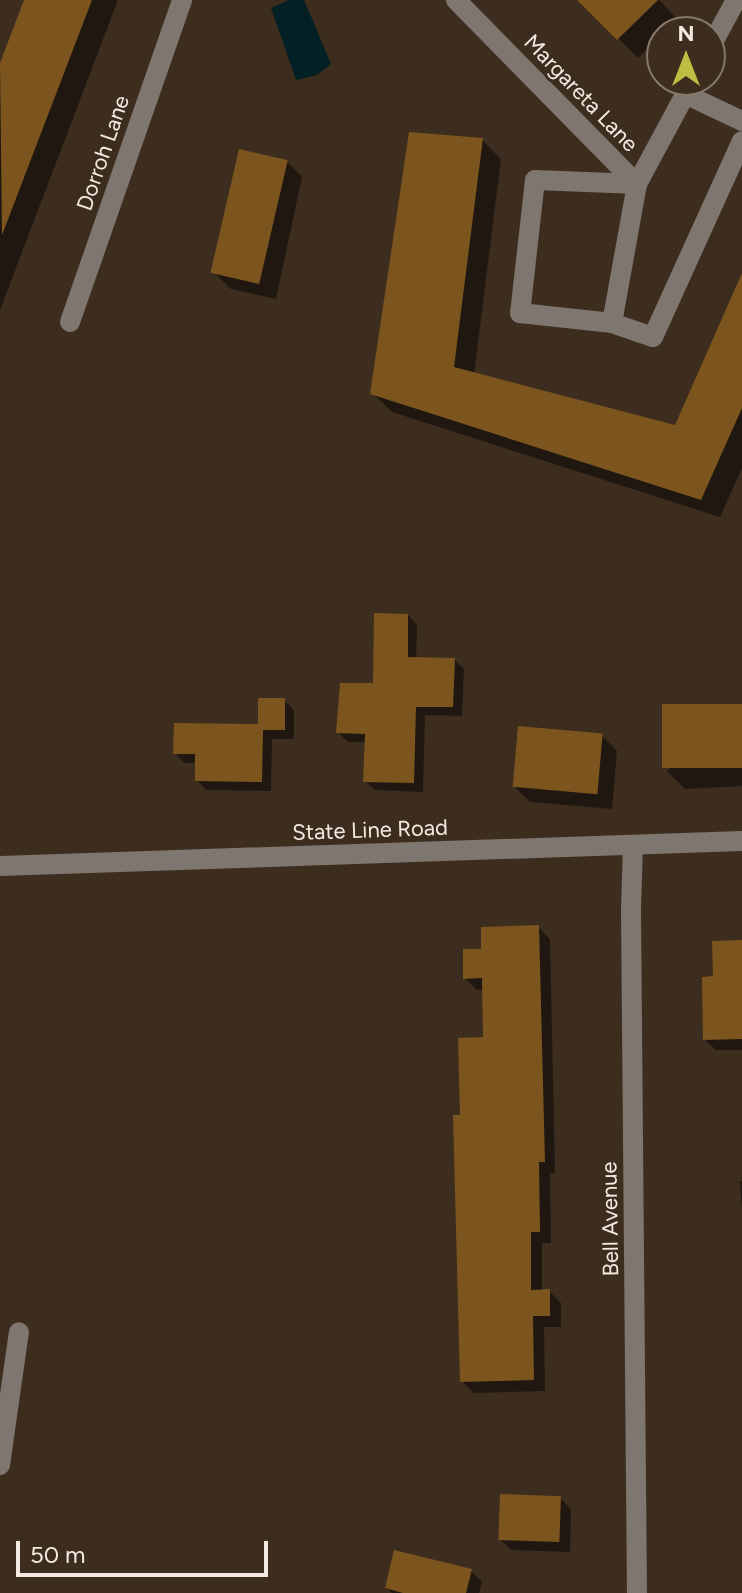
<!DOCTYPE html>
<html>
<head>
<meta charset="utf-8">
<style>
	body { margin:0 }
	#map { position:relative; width:742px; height:1593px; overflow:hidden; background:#3c2d1f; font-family:Figtree,sans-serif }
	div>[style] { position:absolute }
	.water>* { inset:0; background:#032024 }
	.shadow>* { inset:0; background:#0007 }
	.building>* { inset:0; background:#7c551e; transform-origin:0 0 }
	.minor>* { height:20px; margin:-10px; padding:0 10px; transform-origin:10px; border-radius:10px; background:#7f7670 }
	span { translate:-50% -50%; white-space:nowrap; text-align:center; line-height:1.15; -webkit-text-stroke:6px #3c2d1f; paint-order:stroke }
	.street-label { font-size:22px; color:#f4eae1 }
	.north { position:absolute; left:646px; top:16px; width:80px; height:80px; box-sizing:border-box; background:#3c2d1f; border:2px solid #86796d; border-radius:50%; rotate:0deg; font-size:22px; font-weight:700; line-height:32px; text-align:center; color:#f4eae1 }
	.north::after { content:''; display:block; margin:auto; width:28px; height:36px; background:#bebf42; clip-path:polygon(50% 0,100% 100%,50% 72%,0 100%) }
	.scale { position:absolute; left:16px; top:1541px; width:252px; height:36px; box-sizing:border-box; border:4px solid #f4eae1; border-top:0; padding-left:10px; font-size:24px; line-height:28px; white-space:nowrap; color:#f4eae1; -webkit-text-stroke:6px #3c2d1f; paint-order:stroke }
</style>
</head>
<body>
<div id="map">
	<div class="water">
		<div style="clip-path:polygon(289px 0,304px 0,331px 64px,317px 75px,296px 80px,271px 8px)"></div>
	</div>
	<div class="shadow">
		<div style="clip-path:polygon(26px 0,118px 0,0 310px,0 69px)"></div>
		<div style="clip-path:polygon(580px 0,659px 0,677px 19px,638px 58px)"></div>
		<div style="clip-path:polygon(482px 140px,501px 159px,474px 375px,676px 428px,742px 278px,742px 468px,720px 517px,392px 412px,372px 393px)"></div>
		<div style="clip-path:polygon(287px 162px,302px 177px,276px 299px,231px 289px,216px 274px)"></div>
		<div style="clip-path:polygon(408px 615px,417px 625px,416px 659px,455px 660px,464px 669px,462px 716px,425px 715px,423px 792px,375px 790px,365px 781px,367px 742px,348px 742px,338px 732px,375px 685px)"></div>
		<div style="clip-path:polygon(284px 700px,294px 710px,294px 739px,272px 739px,271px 791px,206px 790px,197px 780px,197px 763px,184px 763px,175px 753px,260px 726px)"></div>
		<div style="clip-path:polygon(742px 706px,742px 786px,685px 789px,667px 771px)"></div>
		<div style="clip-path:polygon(602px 736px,617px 751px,612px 809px,530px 802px,514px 786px)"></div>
		<div style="clip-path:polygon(538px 927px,550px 939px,555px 1173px,550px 1173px,551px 1243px,542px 1243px,542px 1291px,549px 1291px,561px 1303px,561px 1327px,544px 1327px,545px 1391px,474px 1393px,462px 1381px,462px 1117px,486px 1039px,484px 990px,477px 990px,465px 978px,483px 951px)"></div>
		<div style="clip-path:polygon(742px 942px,742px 1050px,716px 1050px,705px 1040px,715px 978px)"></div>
		<div style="clip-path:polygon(740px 1181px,742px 1181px,742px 1212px)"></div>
		<div style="clip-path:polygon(560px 1498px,571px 1509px,570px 1552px,511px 1550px,501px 1540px)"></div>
		<div style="clip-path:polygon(471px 1571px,482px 1582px,479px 1593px,392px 1593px,387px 1588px)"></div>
	</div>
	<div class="building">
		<div style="clip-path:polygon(24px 0,92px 0,2px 235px,0 63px)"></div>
		<div style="clip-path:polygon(577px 0,658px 0,617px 40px)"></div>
		<div style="clip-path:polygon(409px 132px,483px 138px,454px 367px,675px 425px,742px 273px,742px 408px,701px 500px,370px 394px)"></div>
		<div style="left:239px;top:149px;width:50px;height:127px;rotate:13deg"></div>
		<div style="clip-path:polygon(374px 613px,408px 614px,408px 657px,455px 658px,453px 707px,416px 707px,414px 783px,363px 782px,365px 734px,336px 733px,340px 683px,373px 683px)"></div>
		<div style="clip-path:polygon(258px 698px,285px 698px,285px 730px,263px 730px,262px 782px,195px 781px,195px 754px,173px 754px,174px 723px,258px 724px)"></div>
		<div style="left:742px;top:704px;width:64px;height:80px;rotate:90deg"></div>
		<div style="left:518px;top:726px;width:85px;height:61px;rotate:5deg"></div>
		<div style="clip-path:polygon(539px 925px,545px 1162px,539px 1162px,540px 1232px,531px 1232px,531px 1290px,550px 1289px,550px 1316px,533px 1316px,534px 1380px,460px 1382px,453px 1115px,460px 1115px,458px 1038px,483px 1037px,482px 978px,463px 979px,463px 949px,481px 949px,481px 927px)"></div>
		<div style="clip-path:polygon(742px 940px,742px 1039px,703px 1040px,702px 977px,713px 976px,712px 941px)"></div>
		<div style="left:500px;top:1494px;width:61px;height:46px;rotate:2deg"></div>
		<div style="clip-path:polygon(394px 1550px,472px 1569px,466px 1593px,403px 1593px,385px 1588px)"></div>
	</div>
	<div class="minor">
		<div style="left:456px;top:0;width:258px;rotate:45.5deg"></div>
		<div style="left:710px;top:48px;width:55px;rotate:-61.6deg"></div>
		<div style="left:685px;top:94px;width:63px;rotate:25.3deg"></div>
		<div style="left:637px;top:184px;width:102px;rotate:-177.8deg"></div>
		<div style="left:535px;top:180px;width:134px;rotate:96.4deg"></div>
		<div style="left:520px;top:313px;width:93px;rotate:6.2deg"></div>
		<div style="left:612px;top:323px;width:43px;rotate:18.9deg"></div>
		<div style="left:653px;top:337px;width:215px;rotate:-65.6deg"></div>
		<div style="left:70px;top:322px;width:341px;rotate:-70.8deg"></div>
		<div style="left:612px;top:323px;width:141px;rotate:-79.8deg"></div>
		<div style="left:637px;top:184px;width:118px;rotate:-61.7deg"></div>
		<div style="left:633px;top:845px;width:65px;rotate:91.8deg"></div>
		<div style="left:631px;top:910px;width:683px;rotate:89.5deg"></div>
		<div style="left:0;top:866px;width:742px;rotate:-1.93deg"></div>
		<div style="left:0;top:1465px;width:134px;rotate:-81.9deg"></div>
	</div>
	<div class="street-label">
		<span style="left:581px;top:93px;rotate:46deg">Margareta Lane</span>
		<span style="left:103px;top:153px;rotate:-71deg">Dorroh Lane</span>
		<span style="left:370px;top:830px;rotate:-2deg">State Line Road</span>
		<span style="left:610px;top:1219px;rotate:-91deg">Bell Avenue</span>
	</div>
	<div class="north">N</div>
	<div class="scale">50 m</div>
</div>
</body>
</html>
